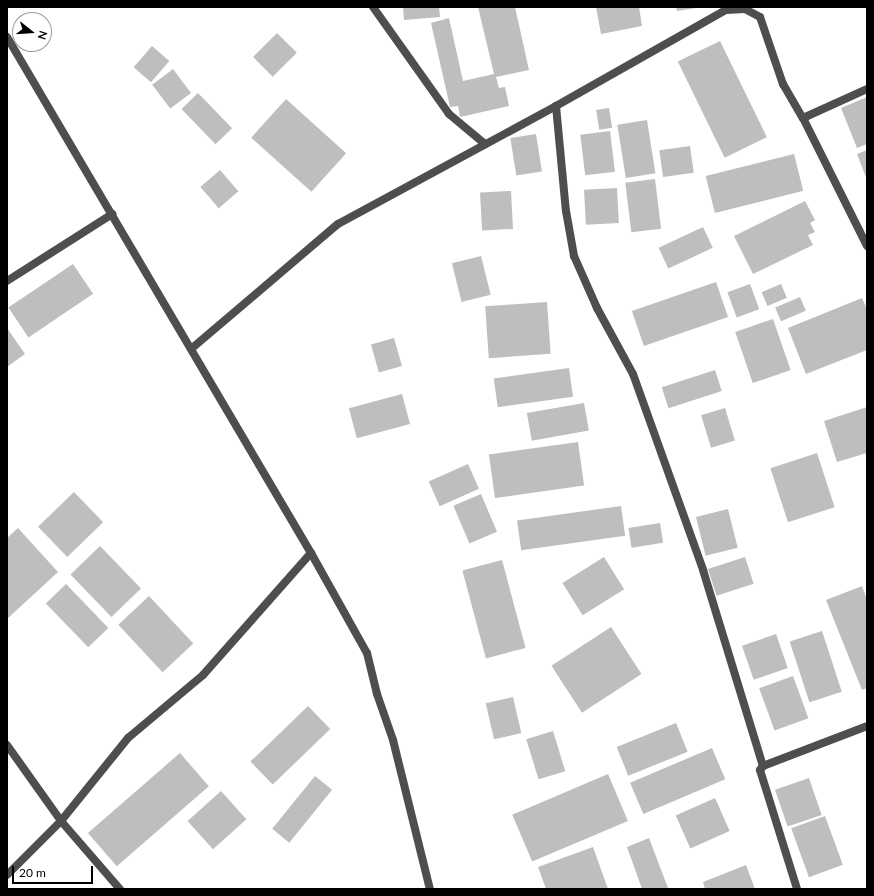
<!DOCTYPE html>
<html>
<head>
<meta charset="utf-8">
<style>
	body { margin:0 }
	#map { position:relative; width:874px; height:896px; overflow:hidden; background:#fff; font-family:Lato,sans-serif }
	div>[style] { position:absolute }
	.building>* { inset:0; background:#bebebe; transform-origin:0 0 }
	.minor>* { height:8px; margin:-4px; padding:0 4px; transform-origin:4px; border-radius:4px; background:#4e4e4e }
	.tertiary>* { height:8px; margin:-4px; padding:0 4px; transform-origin:4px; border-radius:4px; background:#4e4e4e }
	span { translate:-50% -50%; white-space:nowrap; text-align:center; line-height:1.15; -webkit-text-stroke:3px #fff; paint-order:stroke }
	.frame { position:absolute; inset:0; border:8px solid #000; pointer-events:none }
	.north { position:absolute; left:12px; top:12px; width:40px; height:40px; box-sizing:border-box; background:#fff; border:1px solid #999; border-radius:50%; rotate:107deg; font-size:11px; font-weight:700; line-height:16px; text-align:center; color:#000 }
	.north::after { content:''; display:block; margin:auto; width:14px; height:18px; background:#000; clip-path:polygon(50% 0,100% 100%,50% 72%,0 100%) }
	.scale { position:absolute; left:12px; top:866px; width:81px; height:18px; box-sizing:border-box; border:2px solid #000; border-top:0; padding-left:5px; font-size:12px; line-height:14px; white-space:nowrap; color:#000; -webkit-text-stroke:3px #fff; paint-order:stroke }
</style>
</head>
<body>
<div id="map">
	<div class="building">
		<div style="clip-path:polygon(403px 7px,439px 7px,440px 17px,404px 20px)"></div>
		<div style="clip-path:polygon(478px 7px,515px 7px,529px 70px,496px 77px,499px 88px,505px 87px,509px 106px,460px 117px,458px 106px,450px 107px,431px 23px,449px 18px,463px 81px,494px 74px)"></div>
		<div style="clip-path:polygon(596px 7px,639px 7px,642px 26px,601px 34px)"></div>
		<div style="clip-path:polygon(676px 7px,696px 7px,696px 8px,677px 11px)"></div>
		<div style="left:277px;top:33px;width:28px;height:34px;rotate:45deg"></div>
		<div style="left:720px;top:41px;width:107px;height:47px;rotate:64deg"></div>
		<div style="left:152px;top:46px;width:23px;height:28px;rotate:41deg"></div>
		<div style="left:173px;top:69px;width:30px;height:26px;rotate:53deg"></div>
		<div style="left:198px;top:93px;width:49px;height:23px;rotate:46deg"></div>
		<div style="clip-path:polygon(867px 97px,867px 144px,857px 148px,841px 108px)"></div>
		<div style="left:286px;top:99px;width:81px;height:52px;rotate:42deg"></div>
		<div style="left:609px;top:108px;width:20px;height:13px;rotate:81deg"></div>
		<div style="left:647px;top:120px;width:54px;height:30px;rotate:81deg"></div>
		<div style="left:610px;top:131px;width:41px;height:30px;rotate:83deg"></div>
		<div style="left:536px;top:134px;width:38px;height:26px;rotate:81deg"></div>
		<div style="left:690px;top:146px;width:27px;height:31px;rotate:82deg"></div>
		<div style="clip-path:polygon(867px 150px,867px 180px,857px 154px)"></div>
		<div style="left:794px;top:154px;width:38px;height:91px;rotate:76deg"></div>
		<div style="left:220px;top:170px;width:28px;height:26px;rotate:49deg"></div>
		<div style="left:655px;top:179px;width:50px;height:30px;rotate:83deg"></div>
		<div style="left:617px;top:188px;width:35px;height:33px;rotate:87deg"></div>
		<div style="left:511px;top:191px;width:38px;height:31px;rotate:87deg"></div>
		<div style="clip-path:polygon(805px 201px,815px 220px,810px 223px,815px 232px,808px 235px,813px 245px,753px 274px,734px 236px)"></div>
		<div style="left:703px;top:227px;width:23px;height:49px;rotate:65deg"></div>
		<div style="left:481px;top:256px;width:40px;height:30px;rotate:76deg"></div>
		<div style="left:73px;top:264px;width:36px;height:78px;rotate:56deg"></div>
		<div style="left:716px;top:282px;width:37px;height:89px;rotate:71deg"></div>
		<div style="left:750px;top:284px;width:27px;height:24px;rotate:70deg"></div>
		<div style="left:781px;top:284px;width:15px;height:21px;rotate:67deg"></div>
		<div style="left:800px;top:297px;width:15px;height:27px;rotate:67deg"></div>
		<div style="clip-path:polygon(862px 298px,867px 309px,867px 350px,806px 374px,788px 328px)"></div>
		<div style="left:547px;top:302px;width:52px;height:62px;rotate:86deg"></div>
		<div style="left:773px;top:319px;width:54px;height:40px;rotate:71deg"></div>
		<div style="clip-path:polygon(7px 328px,25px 354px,7px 367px)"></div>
		<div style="left:394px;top:338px;width:29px;height:24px;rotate:74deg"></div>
		<div style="left:569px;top:368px;width:29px;height:76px;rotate:82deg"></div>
		<div style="left:715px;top:370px;width:22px;height:56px;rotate:72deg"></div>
		<div style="left:402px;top:394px;width:31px;height:55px;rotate:75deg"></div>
		<div style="left:584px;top:403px;width:28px;height:58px;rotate:80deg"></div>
		<div style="clip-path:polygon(867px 407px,867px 453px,837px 462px,824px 421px)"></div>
		<div style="left:725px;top:408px;width:34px;height:25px;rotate:73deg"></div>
		<div style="left:578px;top:442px;width:44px;height:90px;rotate:82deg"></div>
		<div style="left:817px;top:453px;width:57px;height:49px;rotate:72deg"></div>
		<div style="left:468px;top:464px;width:27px;height:43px;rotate:66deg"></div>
		<div style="left:74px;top:492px;width:42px;height:50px;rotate:46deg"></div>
		<div style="left:481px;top:494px;width:41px;height:30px;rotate:67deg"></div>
		<div style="left:621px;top:506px;width:30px;height:105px;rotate:82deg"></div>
		<div style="left:728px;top:509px;width:40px;height:33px;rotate:76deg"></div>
		<div style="left:660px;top:523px;width:20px;height:32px;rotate:81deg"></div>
		<div style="clip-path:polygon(18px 528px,58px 572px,7px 619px,7px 538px)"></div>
		<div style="left:100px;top:546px;width:59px;height:41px;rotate:46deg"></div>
		<div style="left:604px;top:557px;width:38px;height:49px;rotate:58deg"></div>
		<div style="left:745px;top:557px;width:28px;height:39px;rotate:72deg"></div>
		<div style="left:502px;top:560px;width:91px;height:41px;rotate:75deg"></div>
		<div style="left:66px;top:584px;width:61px;height:28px;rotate:46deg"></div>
		<div style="clip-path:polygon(862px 586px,867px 600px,867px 688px,862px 690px,826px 600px)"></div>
		<div style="left:149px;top:596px;width:65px;height:42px;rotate:47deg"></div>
		<div style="left:611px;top:627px;width:56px;height:71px;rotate:57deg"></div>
		<div style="left:822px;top:631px;width:64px;height:34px;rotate:72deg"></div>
		<div style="left:776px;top:634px;width:36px;height:36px;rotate:71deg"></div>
		<div style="left:793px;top:676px;width:45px;height:36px;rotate:70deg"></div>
		<div style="left:513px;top:697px;width:37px;height:28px;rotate:77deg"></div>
		<div style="left:308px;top:706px;width:32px;height:80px;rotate:46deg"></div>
		<div style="left:676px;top:723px;width:31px;height:64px;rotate:68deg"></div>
		<div style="left:553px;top:731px;width:42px;height:28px;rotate:73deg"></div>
		<div style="left:712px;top:748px;width:34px;height:89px;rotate:67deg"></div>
		<div style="left:180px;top:753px;width:44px;height:122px;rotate:49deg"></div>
		<div style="left:608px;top:774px;width:51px;height:104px;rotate:67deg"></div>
		<div style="left:315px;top:776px;width:22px;height:68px;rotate:39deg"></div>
		<div style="left:809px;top:778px;width:39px;height:36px;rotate:71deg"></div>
		<div style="left:221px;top:791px;width:38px;height:45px;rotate:48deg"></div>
		<div style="left:715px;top:798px;width:36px;height:43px;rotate:66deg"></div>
		<div style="left:825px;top:816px;width:52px;height:36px;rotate:70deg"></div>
		<div style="clip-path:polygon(649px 838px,668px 888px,666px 889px,642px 889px,627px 847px)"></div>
		<div style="clip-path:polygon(593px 847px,608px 889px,546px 889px,538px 867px)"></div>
		<div style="clip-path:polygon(746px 865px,755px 889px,705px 889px,703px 882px)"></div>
	</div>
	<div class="minor">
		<div style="left:373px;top:7px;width:131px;rotate:54.6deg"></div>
		<div style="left:449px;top:114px;width:47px;rotate:39.8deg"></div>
		<div style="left:556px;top:106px;width:105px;rotate:84.6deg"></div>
		<div style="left:566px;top:211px;width:46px;rotate:79.9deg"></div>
		<div style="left:574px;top:256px;width:57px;rotate:66.1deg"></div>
		<div style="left:597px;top:308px;width:75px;rotate:61.4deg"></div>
		<div style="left:633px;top:374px;width:208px;rotate:70.3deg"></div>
		<div style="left:703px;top:570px;width:205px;rotate:73deg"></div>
		<div style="left:763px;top:766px;width:5px;rotate:127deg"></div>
		<div style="left:760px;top:770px;width:125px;rotate:72.7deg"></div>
		<div style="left:803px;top:118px;width:70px;rotate:-24.4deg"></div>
		<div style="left:7px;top:281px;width:125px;rotate:-32.5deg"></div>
		<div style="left:191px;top:349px;width:193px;rotate:-40.4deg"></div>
		<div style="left:338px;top:224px;width:248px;rotate:-28.4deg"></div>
		<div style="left:556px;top:106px;width:195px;rotate:-29.5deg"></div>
		<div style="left:726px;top:10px;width:19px;rotate:-3deg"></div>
		<div style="left:745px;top:9px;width:17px;rotate:28deg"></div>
		<div style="left:760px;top:17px;width:71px;rotate:71.1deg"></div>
		<div style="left:783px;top:84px;width:39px;rotate:60deg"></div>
		<div style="left:803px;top:118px;width:143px;rotate:63.4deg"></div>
		<div style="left:7px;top:745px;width:93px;rotate:54.6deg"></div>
		<div style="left:61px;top:821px;width:90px;rotate:49.1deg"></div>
		<div style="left:763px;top:766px;width:111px;rotate:-21deg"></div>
		<div style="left:7px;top:875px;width:76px;rotate:-45deg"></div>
		<div style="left:61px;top:821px;width:107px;rotate:-51.1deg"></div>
		<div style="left:128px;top:738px;width:98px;rotate:-40deg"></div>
		<div style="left:203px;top:675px;width:163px;rotate:-48.5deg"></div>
	</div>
	<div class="tertiary">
		<div style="left:7px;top:37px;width:599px;rotate:59.5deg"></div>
		<div style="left:311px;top:553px;width:115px;rotate:60.8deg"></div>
		<div style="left:367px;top:653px;width:42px;rotate:76.3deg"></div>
		<div style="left:377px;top:694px;width:49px;rotate:70.8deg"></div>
		<div style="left:393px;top:740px;width:154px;rotate:76.1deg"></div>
	</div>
	<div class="frame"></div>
	<div class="north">N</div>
	<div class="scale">20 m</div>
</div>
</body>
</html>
